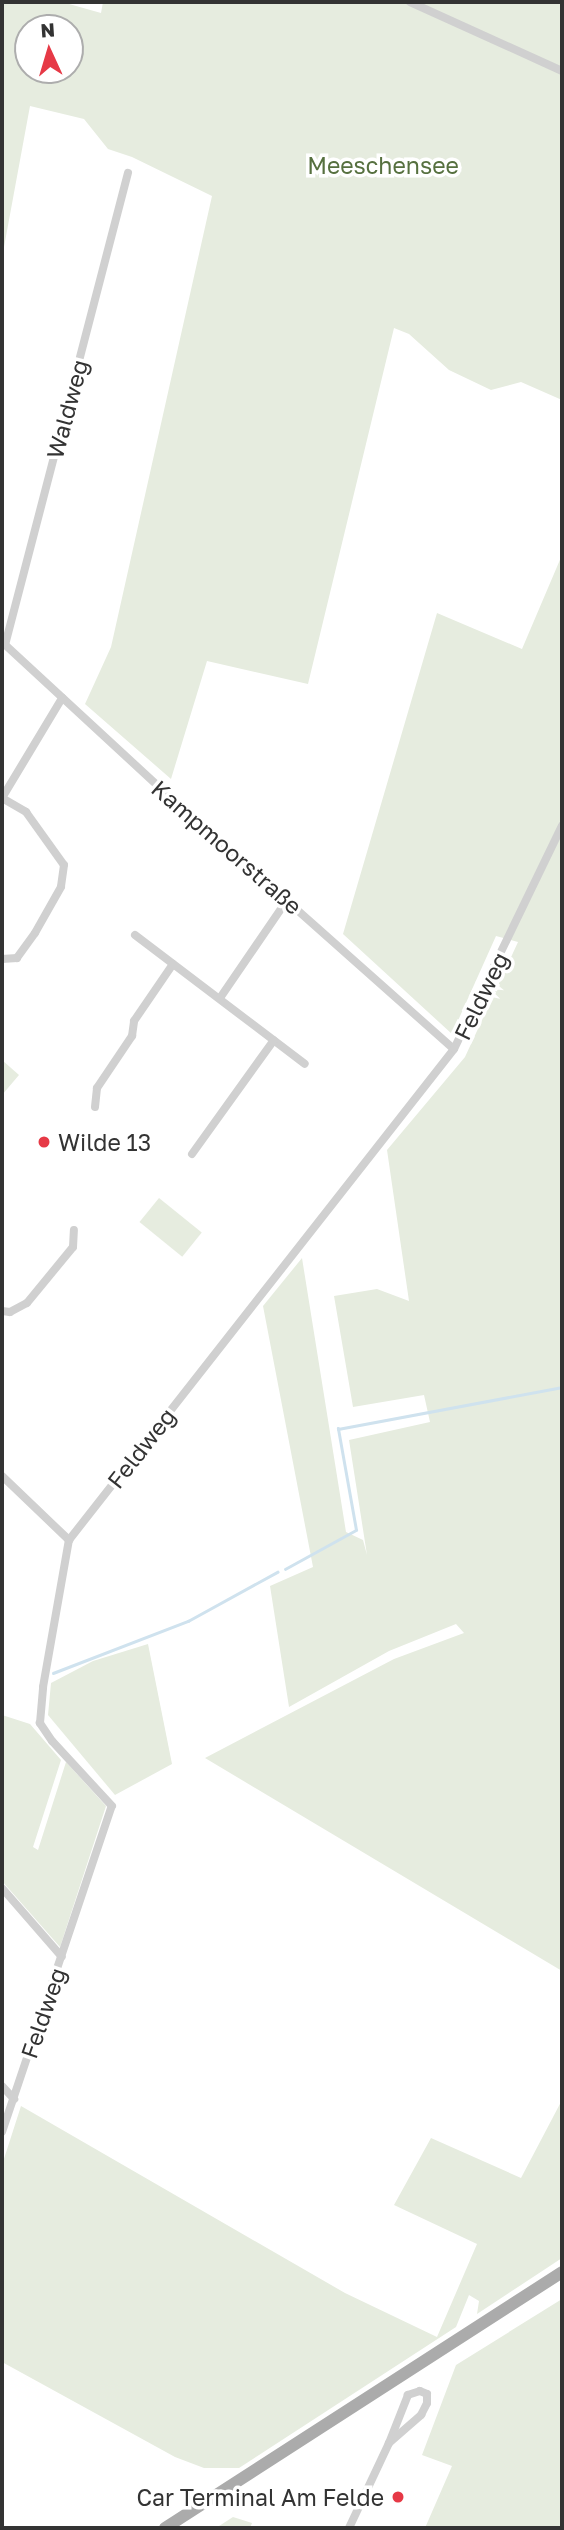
<!DOCTYPE html>
<html>
<head>
<meta charset="utf-8">
<style>
	body { margin:0 }
	#map { position:relative; width:564px; height:2530px; overflow:hidden; background:#fff; font-family:"Golos Text",sans-serif }
	div>[style] { position:absolute }
	.green>* { inset:0; background:#e6ecdf; transform-origin:0 0 }
	.stream>* { height:2.5px; margin:-1.25px; padding:0 1.25px; transform-origin:1.25px; border-radius:1.25px; background:#cfe2ee }
	.street>* { height:8px; margin:-4px; padding:0 4px; transform-origin:4px; border-radius:4px; background:#d0d0d0 }
	.primary>* { height:12px; margin:-6px; padding:0 6px; transform-origin:6px; border-radius:6px; background:#ababab }
	.dots>* { width:19px; height:19px; translate:-50% -50%; box-sizing:border-box; border:4px solid #fff; border-radius:50% }
	span { translate:-50% -50%; white-space:nowrap; text-align:center; line-height:1.15; -webkit-text-stroke:7px #fff; paint-order:stroke }
	.park-label { font-size:23px; color:#56703f }
	.street-label { font-size:23px; color:#333 }
	.poi-label { font-size:23px; color:#333 }
	.left { translate:0 -50%; text-align:left }
	.right { translate:-100% -50%; text-align:right }
	.frame { position:absolute; inset:0; border:4px solid #333; pointer-events:none }
	.north { position:absolute; left:14px; top:14px; width:70px; height:70px; box-sizing:border-box; background:#fff; border:2px solid #adadad; border-radius:50%; rotate:356deg; font-size:19px; font-weight:700; line-height:28px; text-align:center; color:#333 }
	.north::after { content:''; display:block; margin:auto; width:24px; height:32px; background:#e63946; clip-path:polygon(50% 0,100% 100%,50% 72%,0 100%) }
</style>
</head>
<body>
<div id="map">
	<div class="green">
		<div style="clip-path:polygon(evenodd,2px 2px,62px 2px,101px 13px,103px 2px,562px 2px,562px 400px,521px 382px,491px 390px,449px 370px,409px 334px,394px 328px,308px 684px,207px 661px,171px 779px,85px 704px,111px 647px,212px 196px,132px 157px,108px 149px,84px 119px,30px 106px,2px 258px,2px 2px,28px 28px,70px 28px,70px 70px,28px 70px,28px 28px)"></div>
		<div style="clip-path:polygon(562px 555px,562px 1971px,205px 1758px,394px 1659px,464px 1633px,456px 1624px,389px 1651px,289px 1707px,270px 1586px,313px 1567px,263px 1306px,302px 1258px,346px 1532px,363px 1540px,367px 1555px,349px 1440px,430px 1422px,424px 1395px,353px 1407px,334px 1296px,377px 1289px,409px 1301px,387px 1150px,465px 1057px,518px 942px,496px 936px,452px 1034px,343px 934px,437px 613px,522px 649px)"></div>
		<div style="clip-path:polygon(2px 1060px,19px 1075px,2px 1095px)"></div>
		<div style="left:159px;top:1198px;width:55px;height:31px;rotate:39deg"></div>
		<div style="clip-path:polygon(148px 1644px,172px 1764px,115px 1795px,48px 1715px,51px 1683px,93px 1661px)"></div>
		<div style="clip-path:polygon(2px 1715px,30px 1724px,61px 1760px,33px 1847px,38px 1850px,66px 1762px,106px 1806px,60px 1947px,2px 1881px)"></div>
		<div style="clip-path:polygon(562px 2100px,562px 2258px,477px 2314px,479px 2301px,469px 2295px,456px 2327px,239px 2468px,204px 2468px,175px 2457px,2px 2362px,2px 2165px,21px 2106px,345px 2293px,437px 2337px,477px 2244px,394px 2205px,431px 2138px,521px 2178px)"></div>
		<div style="clip-path:polygon(562px 2299px,562px 2528px,425px 2528px,452px 2466px,422px 2455px,456px 2365px)"></div>
		<div style="clip-path:polygon(233px 2517px,252px 2523px,250px 2528px,216px 2528px)"></div>
	</div>
	<div class="stream">
		<div style="left:285px;top:1569px;width:81px;rotate:-28.8deg"></div>
		<div style="left:356px;top:1530px;width:103px;rotate:-100.1deg"></div>
		<div style="left:338px;top:1429px;width:228px;rotate:-10.6deg"></div>
		<div style="left:53px;top:1673px;width:145px;rotate:-21.1deg"></div>
		<div style="left:188px;top:1621px;width:102px;rotate:-28.8deg"></div>
	</div>
	<div class="street">
		<div style="left:410px;top:2px;width:167px;rotate:24.4deg"></div>
		<div style="left:2px;top:642px;width:230px;rotate:42.7deg"></div>
		<div style="left:171px;top:798px;width:378px;rotate:41.6deg"></div>
		<div style="left:5px;top:645px;width:488px;rotate:-75.4deg"></div>
		<div style="left:2px;top:798px;width:28px;rotate:30deg"></div>
		<div style="left:26px;top:812px;width:65px;rotate:54.4deg"></div>
		<div style="left:64px;top:865px;width:22px;rotate:98deg"></div>
		<div style="left:61px;top:887px;width:53px;rotate:119.5deg"></div>
		<div style="left:35px;top:933px;width:31px;rotate:126deg"></div>
		<div style="left:17px;top:958px;width:15px;rotate:176deg"></div>
		<div style="left:2px;top:798px;width:117px;rotate:-59deg"></div>
		<div style="left:135px;top:935px;width:213px;rotate:37.2deg"></div>
		<div style="left:220px;top:998px;width:119px;rotate:-55.6deg"></div>
		<div style="left:95px;top:1107px;width:19px;rotate:-84deg"></div>
		<div style="left:97px;top:1088px;width:63px;rotate:-56.1deg"></div>
		<div style="left:132px;top:1036px;width:15px;rotate:-82deg"></div>
		<div style="left:134px;top:1021px;width:69px;rotate:-55.6deg"></div>
		<div style="left:192px;top:1154px;width:140px;rotate:-54.3deg"></div>
		<div style="left:2px;top:1311px;width:8px;rotate:7deg"></div>
		<div style="left:10px;top:1312px;width:19px;rotate:-28deg"></div>
		<div style="left:27px;top:1303px;width:72px;rotate:-50.6deg"></div>
		<div style="left:73px;top:1247px;width:17px;rotate:-87deg"></div>
		<div style="left:2px;top:1476px;width:93px;rotate:43.7deg"></div>
		<div style="left:2px;top:1888px;width:91px;rotate:49deg"></div>
		<div style="left:2px;top:2086px;width:18px;rotate:47deg"></div>
		<div style="left:2px;top:2132px;width:344px;rotate:-71.4deg"></div>
		<div style="left:112px;top:1806px;width:88px;rotate:-132.7deg"></div>
		<div style="left:52px;top:1741px;width:22px;rotate:-124deg"></div>
		<div style="left:40px;top:1723px;width:36px;rotate:-85deg"></div>
		<div style="left:43px;top:1687px;width:149px;rotate:-80deg"></div>
		<div style="left:69px;top:1540px;width:624px;rotate:-51.9deg"></div>
		<div style="left:454px;top:1049px;width:248px;rotate:-64.2deg"></div>
		<div style="left:349px;top:2528px;width:94px;rotate:-64.8deg"></div>
		<div style="left:389px;top:2443px;width:43px;rotate:-41.2deg"></div>
		<div style="left:421px;top:2415px;width:13px;rotate:-63deg"></div>
		<div style="left:427px;top:2403px;width:9px;rotate:-90deg"></div>
		<div style="left:427px;top:2394px;width:8px;rotate:-157deg"></div>
		<div style="left:420px;top:2391px;width:13px;rotate:162deg"></div>
		<div style="left:408px;top:2395px;width:52px;rotate:111.6deg"></div>
	</div>
	<div class="primary">
		<div style="left:165px;top:2528px;width:472px;rotate:-32.8deg"></div>
	</div>
	<div class="dots">
		<div style="left:44px;top:1142px;background:#e63946"></div>
		<div style="left:398px;top:2497px;background:#e63946"></div>
	</div>
	<div class="park-label">
		<span style="left:383px;top:165px">Meeschensee</span>
	</div>
	<div class="street-label">
		<span style="left:67px;top:409px;rotate:-75deg">Waldweg</span>
		<span style="left:227px;top:847px;rotate:41deg">Kampmoorstraße</span>
		<span style="left:481px;top:996px;rotate:-64deg">Feldweg</span>
		<span style="left:141px;top:1448px;rotate:-52deg">Feldweg</span>
		<span style="left:43px;top:2013px;rotate:-71deg">Feldweg</span>
	</div>
	<div class="poi-label">
		<span class="left" style="left:58px;top:1142px">Wilde 13</span>
		<span class="right" style="left:384px;top:2497px">Car Terminal Am Felde</span>
	</div>
	<div class="frame"></div>
	<div class="north">N</div>
</div>
</body>
</html>
